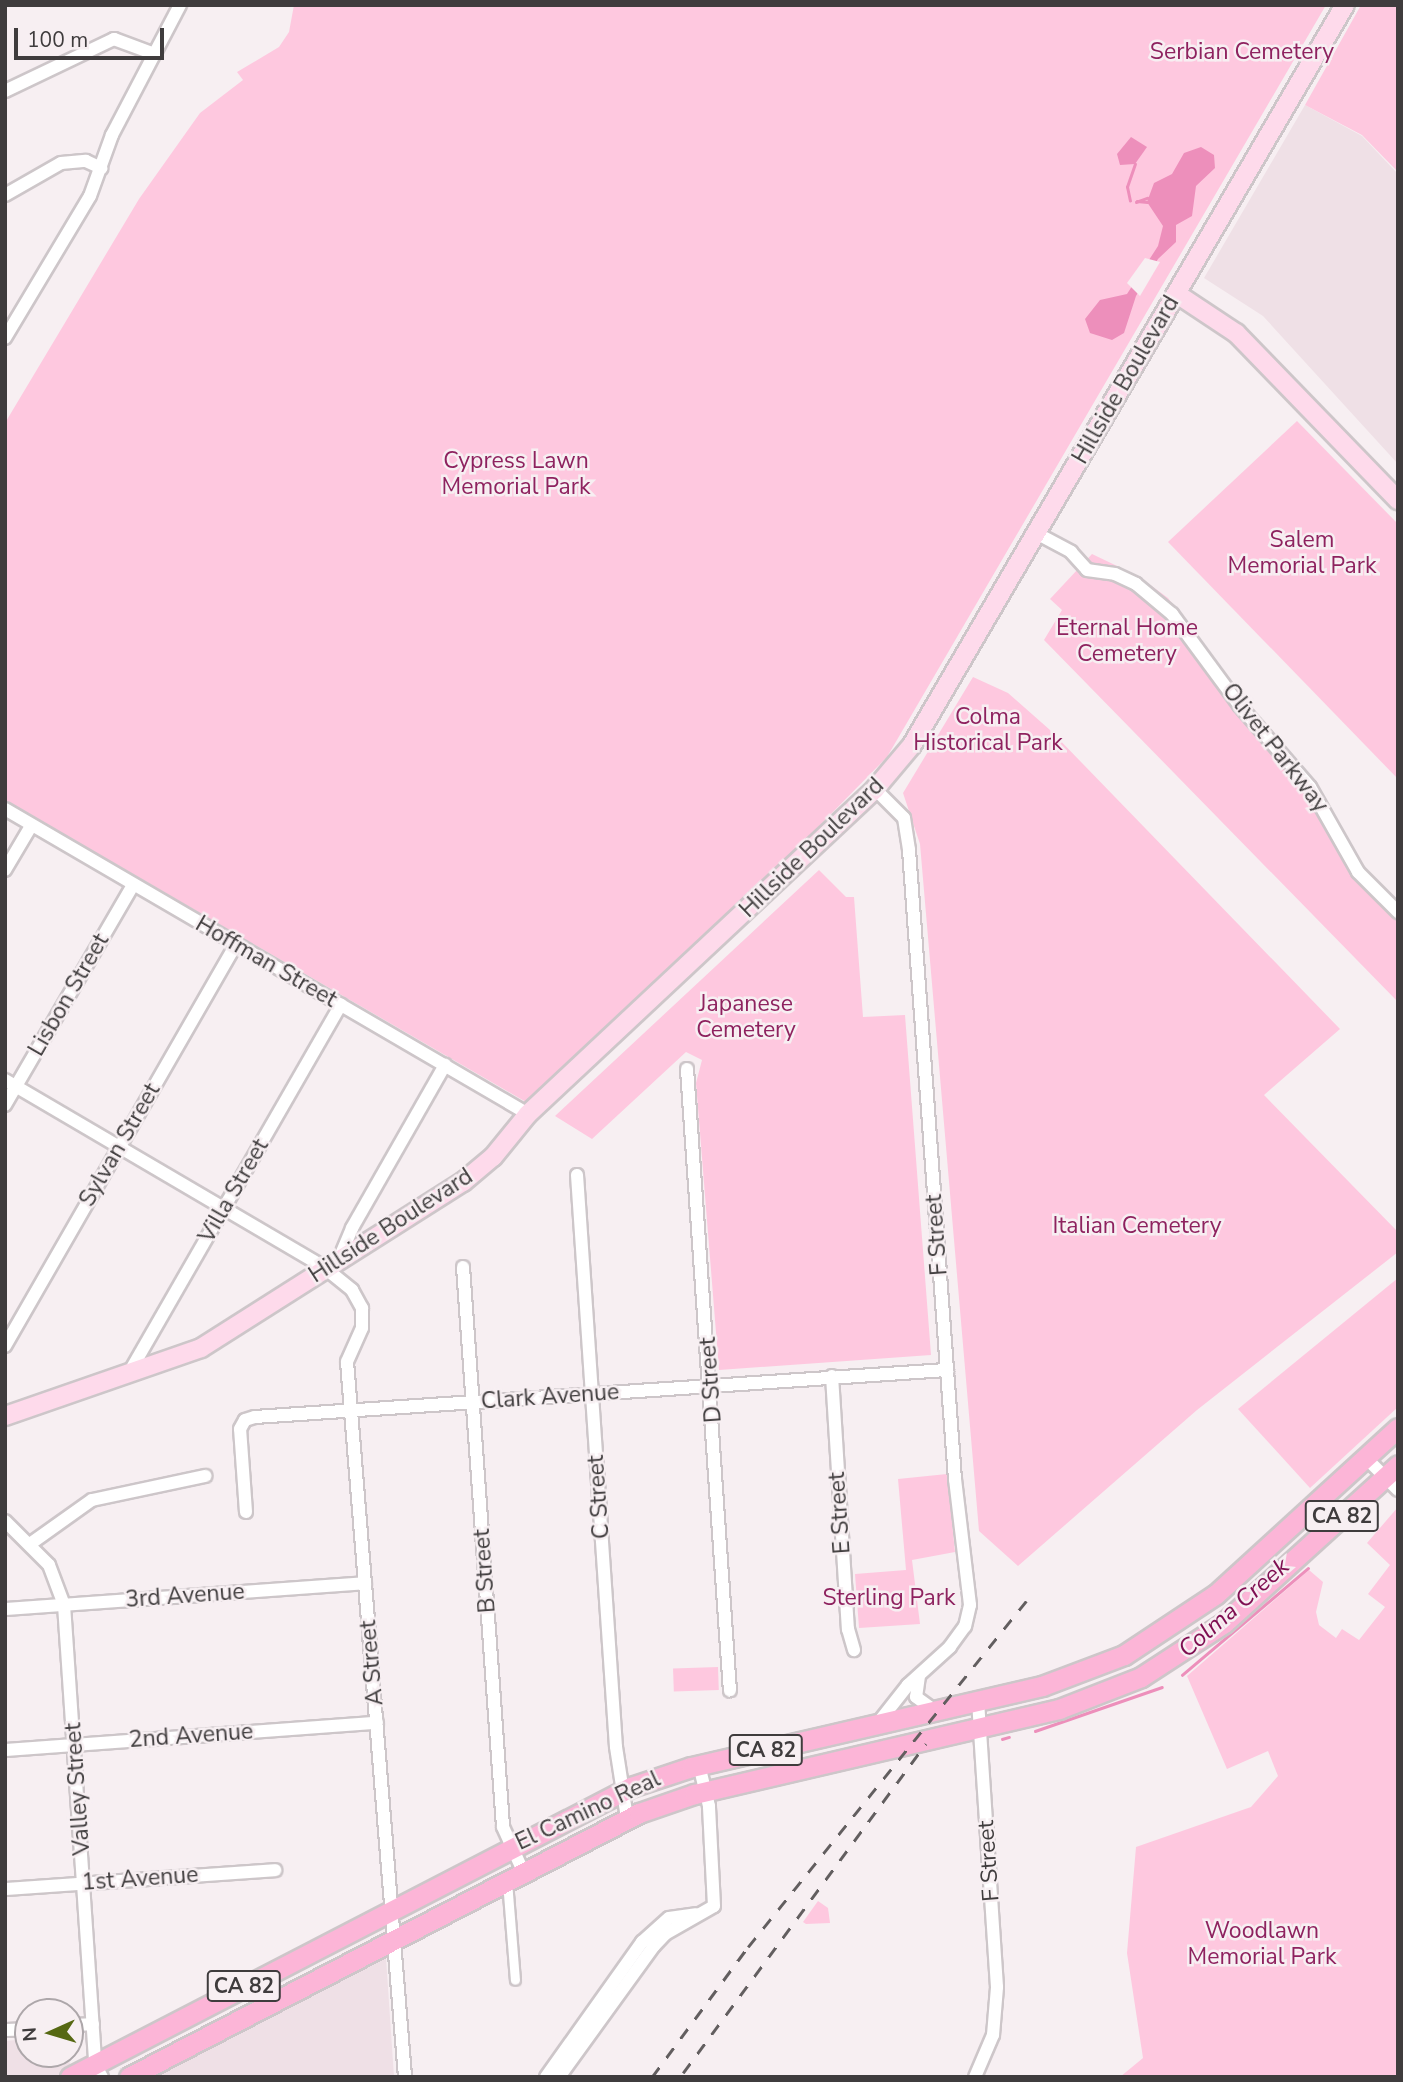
<!DOCTYPE html>
<html>
<head>
<meta charset="utf-8">
<style>
	body { margin:0 }
	#map { position:relative; width:1403px; height:2082px; overflow:hidden; background:#f7eff2; font-family:"Nunito Sans",sans-serif }
	div>[style] { position:absolute }
	.built>* { inset:0; background:#efe0e6 }
	.green>* { inset:0; background:#fec8df; transform-origin:0 0 }
	.water>* { inset:0; background:#ed8fbb }
	.pier>* { inset:0; background:#f7eff2 }
	.stream>* { height:2.5px; margin:-1.25px; padding:0 1.25px; transform-origin:1.25px; border-radius:1.25px; background:#ed8fbb }
	.roads { filter:drop-shadow(2px 0 #cdc6c9) drop-shadow(-2px 0 #cdc6c9) drop-shadow(0 2px #cdc6c9) drop-shadow(0 -2px #cdc6c9) }
	.pedestrian>* { height:9px; margin:-4.5px; padding:0 4.5px; transform-origin:4.5px; border-radius:4.5px; background:#fff }
	.minor>* { height:12px; margin:-6px; padding:0 6px; transform-origin:6px; border-radius:6px; background:#fff }
	.secondary>* { height:18px; margin:-9px; padding:0 9px; transform-origin:9px; border-radius:9px; background:#fedaeb }
	.primary>* { height:19px; margin:-9.5px; padding:0 9.5px; transform-origin:9.5px; border-radius:9.5px; background:#fcb5d7 }
	.rail>* { height:2.5px; margin-top:-1.25px; transform-origin:0; background:repeating-linear-gradient(90deg,#625e5f 0 12px,transparent 0 24px) }
	span { translate:-50% -50%; white-space:nowrap; text-align:center; line-height:1.15; -webkit-text-stroke:5px #f7eff2; paint-order:stroke }
	.shield-label span { padding:2px 5px; background:#f7eff2; border:2px solid; border-radius:5px; -webkit-text-stroke-width:0 }
	.shield-label { font-size:21px; color:#3f3c3d; font-weight:700 }
	.park-label { font-size:23px; color:#8e225f }
	.street-label { font-size:23px; color:#3f3c3d }
	.water-label { font-size:24px; color:#7e0e51; font-style:italic }
	.frame { position:absolute; inset:0; border:7px solid #3f3c3d; pointer-events:none }
	.north { position:absolute; left:14px; top:1998px; width:70px; height:70px; box-sizing:border-box; background:#f7eff2; border:2px solid #ada7aa; border-radius:50%; rotate:266deg; font-size:19px; font-weight:700; line-height:28px; text-align:center; color:#3f3c3d }
	.north::after { content:''; display:block; margin:auto; width:24px; height:32px; background:#566813; clip-path:polygon(50% 0,100% 100%,50% 72%,0 100%) }
	.scale { position:absolute; left:14px; top:28px; width:150px; height:32px; box-sizing:border-box; border:4px solid #3f3c3d; border-top:0; padding-left:9px; font-size:21px; line-height:24px; white-space:nowrap; color:#3f3c3d; -webkit-text-stroke:5px #f7eff2; paint-order:stroke }
</style>
</head>
<body>
<div id="map">
	<div class="built">
		<div style="clip-path:polygon(1305px 105px,1362px 136px,1398px 174px,1398px 464px,1263px 316px,1204px 278px)"></div>
		<div style="clip-path:polygon(386px 1958px,394px 2077px,148px 2077px,241px 2029px)"></div>
		<div style="clip-path:polygon(28px 2039px,28px 2054px,65px 2054px,77px 2077px,5px 2077px,5px 2041px)"></div>
	</div>
	<div class="green">
		<div style="clip-path:polygon(294px 5px,1326px 5px,887px 757px,773px 873px,526px 1102px,5px 800px,5px 423px,139px 199px,200px 113px,243px 80px,237px 72px,279px 47px,289px 32px)"></div>
		<div style="clip-path:polygon(1361px 5px,1398px 5px,1398px 172px,1362px 135px,1305px 105px)"></div>
		<div style="clip-path:polygon(1297px 421px,1398px 524px,1398px 779px,1168px 542px)"></div>
		<div style="clip-path:polygon(1092px 554px,1138px 576px,1168px 598px,1250px 709px,1302px 765px,1351px 858px,1398px 912px,1398px 1002px,1044px 640px,1062px 610px,1050px 599px)"></div>
		<div style="clip-path:polygon(973px 677px,1008px 693px,1050px 730px,1340px 1029px,1264px 1095px,1398px 1232px,1398px 1252px,1197px 1410px,1018px 1566px,979px 1531px,920px 844px,903px 793px)"></div>
		<div style="clip-path:polygon(819px 870px,846px 897px,854px 897px,863px 1017px,905px 1015px,931px 1355px,719px 1370px,696px 1083px,702px 1060px,686px 1052px,592px 1139px,555px 1116px)"></div>
		<div style="clip-path:polygon(1398px 1278px,1398px 1407px,1310px 1488px,1238px 1409px)"></div>
		<div style="clip-path:polygon(947px 1474px,955px 1552px,912px 1560px,920px 1624px,859px 1628px,855px 1574px,906px 1570px,898px 1479px)"></div>
		<div style="clip-path:polygon(1398px 1507px,1398px 2077px,1120px 2077px,1143px 2058px,1127px 1953px,1136px 1847px,1251px 1807px,1278px 1776px,1268px 1751px,1227px 1769px,1187px 1676px,1309px 1570px,1323px 1582px,1316px 1612px,1319px 1625px,1336px 1638px,1342px 1629px,1359px 1640px,1385px 1607px,1368px 1594px,1390px 1565px,1367px 1543px)"></div>
		<div style="left:718px;top:1667px;width:23px;height:45px;rotate:88deg"></div>
		<div style="clip-path:polygon(818px 1901px,828px 1908px,830px 1923px,806px 1924px,803px 1922px)"></div>
	</div>
	<div class="water">
		<div style="clip-path:polygon(1131px 137px,1147px 147px,1135px 164px,1120px 165px,1117px 154px)"></div>
		<div style="clip-path:polygon(1201px 147px,1214px 155px,1215px 168px,1196px 186px,1192px 216px,1176px 225px,1176px 242px,1158px 259px,1136px 296px,1124px 333px,1112px 340px,1090px 333px,1085px 319px,1100px 300px,1127px 294px,1158px 246px,1163px 226px,1147px 202px,1154px 183px,1172px 174px,1184px 153px)"></div>
	</div>
	<div class="pier">
		<div style="clip-path:polygon(1145px 258px,1160px 262px,1140px 296px,1127px 283px)"></div>
	</div>
	<div class="stream">
		<div style="left:1130px;top:201px;width:14px;rotate:-102deg"></div>
		<div style="left:1127px;top:187px;width:24px;rotate:-71deg"></div>
		<div style="left:1137px;top:201px;width:10px;rotate:6deg"></div>
		<div style="left:1136px;top:202px;width:12px;rotate:-20deg"></div>
		<div style="left:1182px;top:1675px;width:165px;rotate:-40.3deg"></div>
		<div style="left:1035px;top:1731px;width:134px;rotate:-19.1deg"></div>
		<div style="left:1002px;top:1739px;width:7px;rotate:-16deg"></div>
	</div>
	<div class="roads">
		<div class="pedestrian">
			<div style="left:507px;top:1881px;width:99px;rotate:85.4deg"></div>
		</div>
		<div class="minor">
			<div style="left:5px;top:91px;width:121px;rotate:-25.5deg"></div>
			<div style="left:114px;top:39px;width:40px;rotate:20.2deg"></div>
			<div style="left:5px;top:195px;width:64px;rotate:-29.7deg"></div>
			<div style="left:61px;top:163px;width:25px;rotate:-5deg"></div>
			<div style="left:86px;top:161px;width:17px;rotate:25deg"></div>
			<div style="left:5px;top:338px;width:165px;rotate:-59.1deg"></div>
			<div style="left:90px;top:196px;width:65px;rotate:-70.2deg"></div>
			<div style="left:112px;top:135px;width:147px;rotate:-62.4deg"></div>
			<div style="left:1036px;top:533px;width:40px;rotate:28deg"></div>
			<div style="left:1071px;top:552px;width:24px;rotate:48deg"></div>
			<div style="left:1087px;top:570px;width:28px;rotate:8deg"></div>
			<div style="left:1115px;top:574px;width:23px;rotate:25deg"></div>
			<div style="left:1136px;top:584px;width:47px;rotate:39.8deg"></div>
			<div style="left:1172px;top:614px;width:113px;rotate:53.6deg"></div>
			<div style="left:1239px;top:705px;width:108px;rotate:49.1deg"></div>
			<div style="left:1310px;top:787px;width:98px;rotate:60.5deg"></div>
			<div style="left:1358px;top:872px;width:57px;rotate:45deg"></div>
			<div style="left:875px;top:789px;width:41px;rotate:45deg"></div>
			<div style="left:904px;top:818px;width:32px;rotate:81deg"></div>
			<div style="left:909px;top:850px;width:631px;rotate:85.82deg"></div>
			<div style="left:955px;top:1479px;width:127px;rotate:83.2deg"></div>
			<div style="left:970px;top:1605px;width:22px;rotate:103deg"></div>
			<div style="left:965px;top:1626px;width:26px;rotate:126deg"></div>
			<div style="left:950px;top:1647px;width:57px;rotate:137.9deg"></div>
			<div style="left:908px;top:1685px;width:48px;rotate:128.3deg"></div>
			<div style="left:5px;top:809px;width:605px;rotate:30.25deg"></div>
			<div style="left:5px;top:870px;width:51px;rotate:-59.4deg"></div>
			<div style="left:687px;top:1069px;width:623px;rotate:86.05deg"></div>
			<div style="left:5px;top:1080px;width:371px;rotate:30.4deg"></div>
			<div style="left:325px;top:1268px;width:35px;rotate:39deg"></div>
			<div style="left:352px;top:1290px;width:21px;rotate:61deg"></div>
			<div style="left:362px;top:1308px;width:20px;rotate:90deg"></div>
			<div style="left:362px;top:1328px;width:37px;rotate:114deg"></div>
			<div style="left:347px;top:1362px;width:717px;rotate:85.36deg"></div>
			<div style="left:5px;top:1105px;width:255px;rotate:-59.8deg"></div>
			<div style="left:577px;top:1175px;width:573px;rotate:86.1deg"></div>
			<div style="left:616px;top:1747px;width:72px;rotate:81.2deg"></div>
			<div style="left:339px;top:1259px;width:34px;rotate:-67deg"></div>
			<div style="left:352px;top:1228px;width:188px;rotate:-60.3deg"></div>
			<div style="left:463px;top:1267px;width:561px;rotate:85.91deg"></div>
			<div style="left:503px;top:1827px;width:48px;rotate:65.6deg"></div>
			<div style="left:5px;top:1346px;width:464px;rotate:-60.1deg"></div>
			<div style="left:129px;top:1373px;width:425px;rotate:-60.1deg"></div>
			<div style="left:832px;top:1376px;width:254px;rotate:86.4deg"></div>
			<div style="left:848px;top:1629px;width:22px;rotate:74deg"></div>
			<div style="left:1366px;top:1458px;width:45px;rotate:45deg"></div>
			<div style="left:246px;top:1512px;width:83px;rotate:-94.1deg"></div>
			<div style="left:240px;top:1429px;width:10px;rotate:-61deg"></div>
			<div style="left:245px;top:1420px;width:10px;rotate:-17deg"></div>
			<div style="left:255px;top:1417px;width:694px;rotate:-3.89deg"></div>
			<div style="left:5px;top:1521px;width:62px;rotate:45deg"></div>
			<div style="left:49px;top:1565px;width:43px;rotate:69.4deg"></div>
			<div style="left:64px;top:1605px;width:460px;rotate:86.1deg"></div>
			<div style="left:95px;top:2064px;width:15px;rotate:62deg"></div>
			<div style="left:30px;top:1544px;width:76px;rotate:-35.4deg"></div>
			<div style="left:92px;top:1500px;width:116px;rotate:-12deg"></div>
			<div style="left:5px;top:1609px;width:361px;rotate:-4.1deg"></div>
			<div style="left:919px;top:1676px;width:21px;rotate:98deg"></div>
			<div style="left:916px;top:1697px;width:24px;rotate:36deg"></div>
			<div style="left:5px;top:1750px;width:373px;rotate:-4.2deg"></div>
			<div style="left:5px;top:1889px;width:271px;rotate:-4deg"></div>
			<div style="left:70px;top:2025px;width:23px;rotate:-2deg"></div>
			<div style="left:5px;top:2030px;width:23px;rotate:-2deg"></div>
			<div style="left:546px;top:2077px;width:166px;rotate:-54.6deg"></div>
			<div style="left:642px;top:1942px;width:36px;rotate:-42deg"></div>
			<div style="left:669px;top:1918px;width:27px;rotate:-8deg"></div>
			<div style="left:559px;top:2077px;width:162px;rotate:-54.1deg"></div>
			<div style="left:654px;top:1946px;width:16px;rotate:-47deg"></div>
			<div style="left:665px;top:1934px;width:56px;rotate:-29.7deg"></div>
			<div style="left:714px;top:1906px;width:100px;rotate:-92.9deg"></div>
			<div style="left:709px;top:1806px;width:42px;rotate:-103.7deg"></div>
			<div style="left:975px;top:2077px;width:46px;rotate:-66.8deg"></div>
			<div style="left:993px;top:2035px;width:48px;rotate:-85.2deg"></div>
			<div style="left:997px;top:1987px;width:287px;rotate:-93.8deg"></div>
		</div>
		<div class="secondary">
			<div style="left:1177px;top:294px;width:71px;rotate:33.5deg"></div>
			<div style="left:1236px;top:333px;width:233px;rotate:45.9deg"></div>
			<div style="left:5px;top:1416px;width:207px;rotate:-19.1deg"></div>
			<div style="left:201px;top:1348px;width:310px;rotate:-32.4deg"></div>
			<div style="left:463px;top:1182px;width:39px;rotate:-40deg"></div>
			<div style="left:493px;top:1157px;width:55px;rotate:-50.9deg"></div>
			<div style="left:528px;top:1114px;width:475px;rotate:-43.1deg"></div>
			<div style="left:875px;top:789px;width:57px;rotate:-49.9deg"></div>
			<div style="left:912px;top:745px;width:857px;rotate:-59.67deg"></div>
		</div>
		<div class="primary">
			<div style="left:70px;top:2077px;width:632px;rotate:-27.34deg"></div>
			<div style="left:631px;top:1787px;width:63px;rotate:-18.4deg"></div>
			<div style="left:691px;top:1767px;width:360px;rotate:-13deg"></div>
			<div style="left:1042px;top:1686px;width:88px;rotate:-20.7deg"></div>
			<div style="left:1124px;top:1655px;width:110px;rotate:-33.5deg"></div>
			<div style="left:1216px;top:1594px;width:246px;rotate:-42.4deg"></div>
			<div style="left:129px;top:2077px;width:574px;rotate:-27.37deg"></div>
			<div style="left:639px;top:1813px;width:58px;rotate:-19.1deg"></div>
			<div style="left:694px;top:1794px;width:375px;rotate:-13.1deg"></div>
			<div style="left:1059px;top:1709px;width:88px;rotate:-21.3deg"></div>
			<div style="left:1141px;top:1677px;width:99px;rotate:-33deg"></div>
			<div style="left:1224px;top:1623px;width:235px;rotate:-42.2deg"></div>
		</div>
	</div>
	<div class="rail">
		<div style="left:683px;top:2073px;width:409px;rotate:-53.6deg"></div>
		<div style="left:652px;top:2077px;width:162px;rotate:-53.6deg"></div>
		<div style="left:748px;top:1947px;width:444px;rotate:-51.2deg"></div>
	</div>
	<div class="shield-label">
		<span style="left:1342px;top:1516px">CA 82</span>
		<span style="left:766px;top:1750px">CA 82</span>
		<span style="left:244px;top:1986px">CA 82</span>
	</div>
	<div class="park-label">
		<span style="left:1242px;top:52px">Serbian Cemetery</span>
		<span style="left:516px;top:474px">Cypress Lawn<br>Memorial Park</span>
		<span style="left:1302px;top:553px">Salem<br>Memorial Park</span>
		<span style="left:1127px;top:641px">Eternal Home<br>Cemetery</span>
		<span style="left:988px;top:730px">Colma<br>Historical Park</span>
		<span style="left:746px;top:1017px">Japanese<br>Cemetery</span>
		<span style="left:1137px;top:1226px">Italian Cemetery</span>
		<span style="left:889px;top:1598px">Sterling Park</span>
		<span style="left:1262px;top:1944px">Woodlawn<br>Memorial Park</span>
	</div>
	<div class="street-label">
		<span style="left:1126px;top:380px;rotate:-60deg">Hillside Boulevard</span>
		<span style="left:1275px;top:748px;rotate:52deg">Olivet Parkway</span>
		<span style="left:812px;top:848px;rotate:-44deg">Hillside Boulevard</span>
		<span style="left:266px;top:962px;rotate:30deg">Hoffman Street</span>
		<span style="left:69px;top:995px;rotate:-60deg">Lisbon Street</span>
		<span style="left:120px;top:1145px;rotate:-60deg">Sylvan Street</span>
		<span style="left:234px;top:1191px;rotate:-60deg">Villa Street</span>
		<span style="left:391px;top:1226px;rotate:-33deg">Hillside Boulevard</span>
		<span style="left:937px;top:1235px;rotate:-94deg">F Street</span>
		<span style="left:711px;top:1380px;rotate:-94deg">D Street</span>
		<span style="left:550px;top:1397px;rotate:-4deg">Clark Avenue</span>
		<span style="left:599px;top:1497px;rotate:-94deg">C Street</span>
		<span style="left:840px;top:1513px;rotate:-94deg">E Street</span>
		<span style="left:485px;top:1571px;rotate:-94deg">B Street</span>
		<span style="left:185px;top:1596px;rotate:-4deg">3rd Avenue</span>
		<span style="left:372px;top:1663px;rotate:-95deg">A Street</span>
		<span style="left:191px;top:1736px;rotate:-4deg">2nd Avenue</span>
		<span style="left:78px;top:1789px;rotate:-94deg">Valley Street</span>
		<span style="left:588px;top:1811px;rotate:-25deg">El Camino Real</span>
		<span style="left:989px;top:1861px;rotate:-94deg">F Street</span>
		<span style="left:140px;top:1879px;rotate:-4deg">1st Avenue</span>
	</div>
	<div class="water-label">
		<span style="left:1234px;top:1608px;rotate:-41deg">Colma Creek</span>
	</div>
	<div class="frame"></div>
	<div class="north">N</div>
	<div class="scale">100 m</div>
</div>
</body>
</html>
